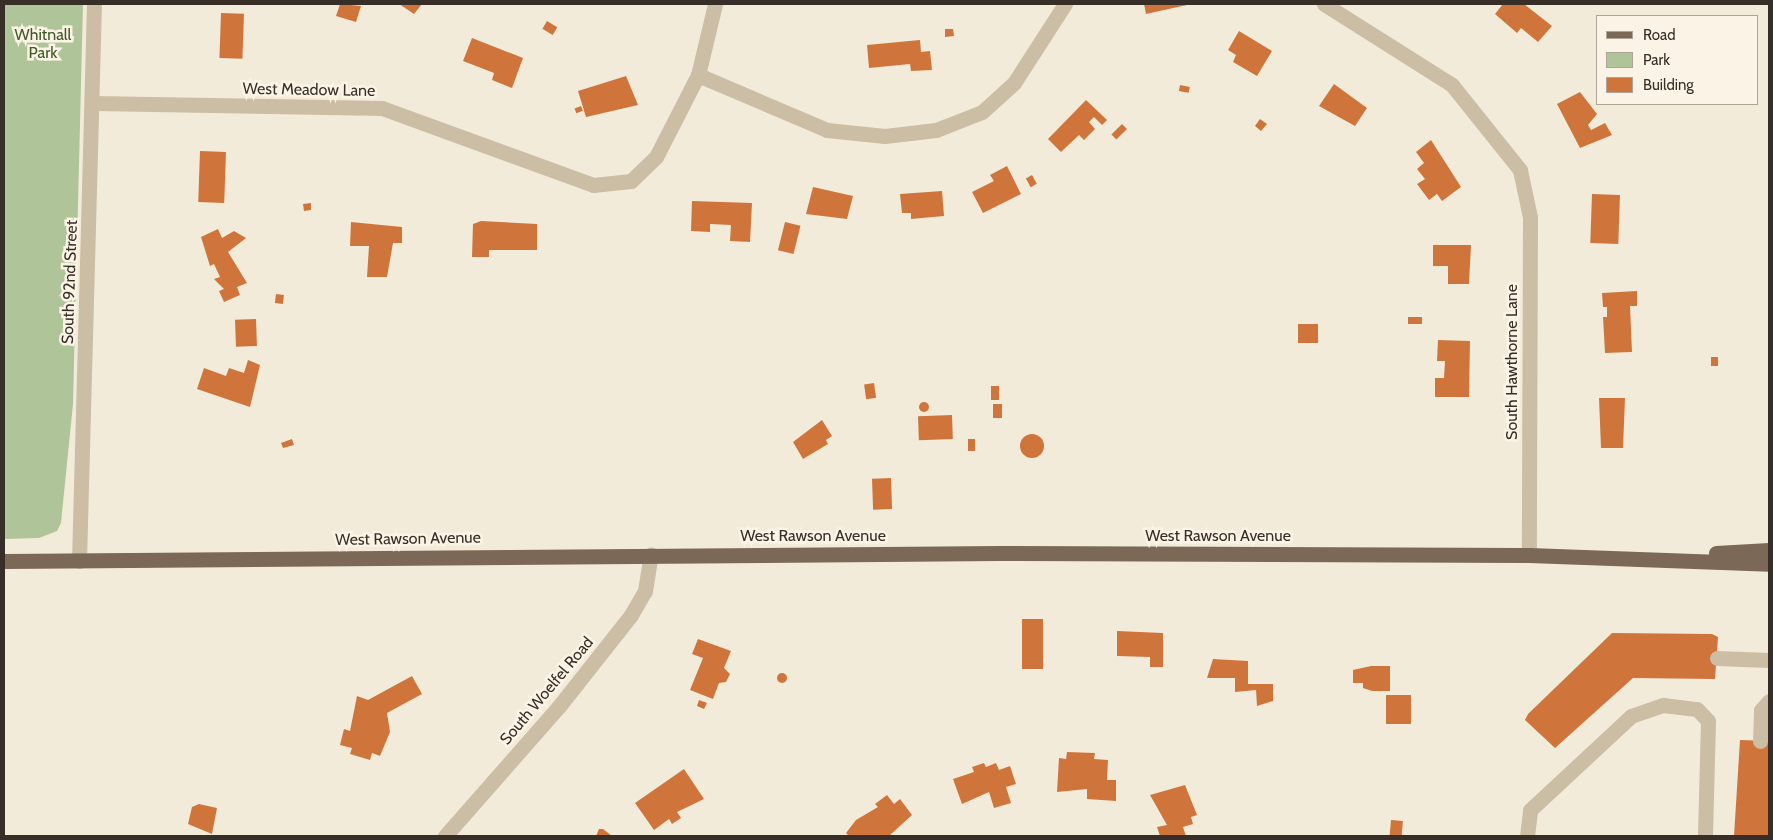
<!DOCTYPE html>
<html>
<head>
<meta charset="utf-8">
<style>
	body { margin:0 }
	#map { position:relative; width:1773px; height:840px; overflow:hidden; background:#f3ebda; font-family:Cabin,sans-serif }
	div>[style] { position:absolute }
	.green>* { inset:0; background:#afc498 }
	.building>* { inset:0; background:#cf753c; transform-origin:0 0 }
	.round { border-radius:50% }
	.minor>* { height:15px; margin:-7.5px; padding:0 7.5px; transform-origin:7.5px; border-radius:7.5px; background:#ccbda5 }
	.major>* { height:15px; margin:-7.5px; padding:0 7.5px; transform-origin:7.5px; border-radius:7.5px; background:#7b6856 }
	span { translate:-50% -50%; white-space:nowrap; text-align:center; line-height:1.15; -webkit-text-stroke:5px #fbf4e6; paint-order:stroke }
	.park-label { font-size:16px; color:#3f5828 }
	.street-label { font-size:16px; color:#372e27 }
	.frame { position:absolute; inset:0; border:5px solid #372e27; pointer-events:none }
	.legend { position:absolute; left:1596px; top:15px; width:162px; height:90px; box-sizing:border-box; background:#fbf4e6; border:1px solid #ada59a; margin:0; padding:6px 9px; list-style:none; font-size:15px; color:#372e27 }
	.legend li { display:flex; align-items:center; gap:10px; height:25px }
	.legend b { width:25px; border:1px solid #ada59a }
</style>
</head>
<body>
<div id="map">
	<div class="green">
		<div style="clip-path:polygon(4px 4px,83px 4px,73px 404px,61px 523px,57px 531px,39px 538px,4px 539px)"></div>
	</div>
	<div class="building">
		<div style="clip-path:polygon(340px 4px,361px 6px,356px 22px,336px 16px)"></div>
		<div style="clip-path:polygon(399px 4px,422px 4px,414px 14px)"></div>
		<div style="clip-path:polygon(1144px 4px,1187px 4px,1187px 5px,1146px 14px)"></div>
		<div style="clip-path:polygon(1503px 4px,1524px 4px,1552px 26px,1538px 42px,1521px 28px,1517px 33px,1495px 14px)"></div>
		<div style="left:221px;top:13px;width:23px;height:45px;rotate:2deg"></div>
		<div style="left:547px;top:21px;width:12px;height:9px;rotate:31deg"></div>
		<div style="clip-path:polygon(945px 29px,953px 29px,954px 36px,945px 37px)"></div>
		<div style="clip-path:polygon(1239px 31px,1272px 51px,1257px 76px,1233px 62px,1236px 55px,1228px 50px)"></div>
		<div style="clip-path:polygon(472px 38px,523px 58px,512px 88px,492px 80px,494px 73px,463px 61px)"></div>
		<div style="clip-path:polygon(920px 40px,921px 52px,930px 51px,932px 70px,911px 71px,910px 64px,869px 68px,867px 45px)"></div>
		<div style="clip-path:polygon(626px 76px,638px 105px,586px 117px,578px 91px)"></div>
		<div style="clip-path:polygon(1334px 84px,1367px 108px,1355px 126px,1319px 106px)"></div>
		<div style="left:1180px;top:85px;width:10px;height:6px;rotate:11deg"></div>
		<div style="clip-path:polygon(1580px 92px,1597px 114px,1588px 125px,1591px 130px,1605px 123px,1612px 135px,1580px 148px,1557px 104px)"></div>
		<div style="clip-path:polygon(1086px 100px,1107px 120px,1102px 125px,1094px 117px,1089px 122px,1095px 129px,1084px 140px,1079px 135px,1061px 152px,1048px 139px)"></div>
		<div style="left:581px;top:106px;width:5px;height:7px;rotate:68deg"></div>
		<div style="clip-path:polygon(1260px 119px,1267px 124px,1261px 131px,1255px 126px)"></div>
		<div style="left:1122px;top:124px;width:7px;height:15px;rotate:45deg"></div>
		<div style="clip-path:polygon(1431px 140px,1461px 187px,1442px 201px,1437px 194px,1429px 200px,1417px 184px,1425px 179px,1417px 169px,1424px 163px,1416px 152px)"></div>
		<div style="left:200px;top:151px;width:26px;height:51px;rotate:2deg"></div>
		<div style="clip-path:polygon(1007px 166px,1021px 194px,983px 213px,972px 192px,994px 181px,990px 175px)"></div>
		<div style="left:1032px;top:175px;width:10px;height:7px;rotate:61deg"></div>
		<div style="clip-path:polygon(813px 187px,853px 196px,847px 219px,806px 214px)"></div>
		<div style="clip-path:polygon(942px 191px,944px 216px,911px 219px,911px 213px,902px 213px,900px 194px)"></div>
		<div style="left:1592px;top:194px;width:28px;height:49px;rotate:2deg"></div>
		<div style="clip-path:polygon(692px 201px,752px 203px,750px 242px,730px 241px,731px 225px,710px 224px,710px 232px,691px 231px)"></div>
		<div style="clip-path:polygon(311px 203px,311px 210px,304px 211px,303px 204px)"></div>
		<div style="clip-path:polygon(481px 221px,537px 224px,537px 250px,489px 250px,489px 257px,472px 257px,473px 224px)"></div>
		<div style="clip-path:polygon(351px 222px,402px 227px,402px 243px,393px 243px,387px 277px,367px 277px,369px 246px,350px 246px)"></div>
		<div style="left:785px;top:222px;width:16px;height:29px;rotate:14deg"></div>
		<div style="clip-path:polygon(218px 229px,222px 238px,234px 231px,246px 238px,228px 252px,247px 283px,237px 287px,240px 295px,224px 302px,219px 291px,224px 289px,214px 279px,220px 277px,214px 264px,210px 266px,201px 237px)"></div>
		<div style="clip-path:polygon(1433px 245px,1471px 245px,1469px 284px,1448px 284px,1448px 266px,1433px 266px)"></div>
		<div style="clip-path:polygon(1637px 291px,1637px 306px,1630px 306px,1632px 352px,1605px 353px,1603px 317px,1607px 317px,1607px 307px,1603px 307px,1602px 293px)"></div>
		<div style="left:276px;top:294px;width:8px;height:9px;rotate:7deg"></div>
		<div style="left:1408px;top:317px;width:14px;height:7px"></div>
		<div style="left:256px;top:319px;width:27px;height:21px;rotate:88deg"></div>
		<div style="left:1318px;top:324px;width:19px;height:20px;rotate:90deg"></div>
		<div style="clip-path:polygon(1438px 340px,1470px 341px,1469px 397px,1435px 397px,1435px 378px,1444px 378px,1445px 361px,1437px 361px)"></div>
		<div style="left:1711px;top:357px;width:7px;height:9px"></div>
		<div style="clip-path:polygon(248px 360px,260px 365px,250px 407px,197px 389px,204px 368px,226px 376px,229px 368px,244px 373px)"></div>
		<div style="left:874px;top:383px;width:15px;height:10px;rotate:82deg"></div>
		<div style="left:991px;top:386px;width:8px;height:14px"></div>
		<div style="clip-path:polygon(1599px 398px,1625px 398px,1623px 448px,1601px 448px)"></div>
		<div class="round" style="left:919px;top:402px;width:10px;height:10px"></div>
		<div style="left:993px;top:404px;width:9px;height:14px"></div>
		<div style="left:952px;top:415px;width:24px;height:34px;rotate:88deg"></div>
		<div style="clip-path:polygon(822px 420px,832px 436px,826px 440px,828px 444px,803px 459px,793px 442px)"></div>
		<div class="round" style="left:1020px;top:434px;width:24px;height:24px"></div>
		<div style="clip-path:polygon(292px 439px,294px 445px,283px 448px,281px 443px)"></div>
		<div style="left:968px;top:439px;width:7px;height:12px"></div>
		<div style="left:891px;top:478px;width:31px;height:19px;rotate:88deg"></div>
		<div style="left:1022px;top:619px;width:21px;height:50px"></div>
		<div style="clip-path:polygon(1117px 631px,1163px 633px,1163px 667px,1150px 667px,1150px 657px,1117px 656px)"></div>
		<div style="clip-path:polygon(1612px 633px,1712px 634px,1718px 637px,1715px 679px,1633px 678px,1555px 748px,1525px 720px,1528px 714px)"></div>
		<div style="clip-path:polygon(698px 639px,731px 651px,724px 668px,730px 674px,726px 682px,719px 683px,713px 699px,690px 690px,703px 658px,692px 654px)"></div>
		<div style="clip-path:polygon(1213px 659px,1248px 661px,1248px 684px,1273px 684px,1273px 701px,1257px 706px,1256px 690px,1235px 692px,1235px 678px,1207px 678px)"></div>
		<div style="clip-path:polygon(1371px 666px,1390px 666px,1390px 691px,1372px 691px,1363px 688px,1363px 683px,1353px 683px,1353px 670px)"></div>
		<div class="round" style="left:777px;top:673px;width:10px;height:10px"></div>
		<div style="clip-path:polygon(412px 676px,422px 694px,387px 713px,390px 732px,380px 756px,372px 753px,370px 760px,350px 754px,352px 748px,340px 745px,344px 729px,350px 731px,357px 696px,368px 700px)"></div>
		<div style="left:1386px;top:695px;width:25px;height:29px"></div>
		<div style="clip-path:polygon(699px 700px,707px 703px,704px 709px,697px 706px)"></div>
		<div style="clip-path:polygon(1740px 740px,1769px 741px,1769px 836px,1734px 836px)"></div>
		<div style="clip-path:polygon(1067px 752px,1095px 753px,1094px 759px,1108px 760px,1107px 780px,1116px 780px,1116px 801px,1087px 799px,1087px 789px,1057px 792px,1059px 758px,1066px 759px)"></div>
		<div style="clip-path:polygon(984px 763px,986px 767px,996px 763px,999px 770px,1010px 766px,1016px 784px,1006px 787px,1011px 803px,994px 808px,989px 792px,962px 804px,953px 779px,974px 772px,972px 767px)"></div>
		<div style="clip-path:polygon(684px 769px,704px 799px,677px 812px,681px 818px,672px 824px,669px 819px,654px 830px,635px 803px)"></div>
		<div style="clip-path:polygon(1185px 785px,1197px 815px,1191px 817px,1193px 824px,1183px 827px,1186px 836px,1160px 836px,1157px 827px,1167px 825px,1150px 795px)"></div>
		<div style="clip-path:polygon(887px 795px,894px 804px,900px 799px,912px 815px,889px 836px,849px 836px,846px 833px,856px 820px,878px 807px,875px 804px)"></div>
		<div style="clip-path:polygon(199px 804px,217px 808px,212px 834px,188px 824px,192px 807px)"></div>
		<div style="left:1391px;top:820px;width:12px;height:15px;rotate:5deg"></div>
		<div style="clip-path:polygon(599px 829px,603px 829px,612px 836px,596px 836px)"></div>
	</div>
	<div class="minor">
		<div style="left:1324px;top:4px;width:151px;rotate:32.3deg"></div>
		<div style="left:1452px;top:85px;width:109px;rotate:51.3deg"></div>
		<div style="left:1520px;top:170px;width:48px;rotate:78deg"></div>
		<div style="left:1530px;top:217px;width:338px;rotate:90.2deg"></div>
		<div style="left:698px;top:75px;width:140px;rotate:23.1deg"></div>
		<div style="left:827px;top:130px;width:58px;rotate:5.9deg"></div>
		<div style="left:885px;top:136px;width:51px;rotate:-6.7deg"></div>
		<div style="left:936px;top:130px;width:49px;rotate:-21.4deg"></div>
		<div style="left:982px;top:112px;width:43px;rotate:-42.2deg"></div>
		<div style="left:1014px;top:83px;width:94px;rotate:-57.2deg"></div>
		<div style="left:93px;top:103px;width:289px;rotate:1deg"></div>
		<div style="left:382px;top:108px;width:225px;rotate:20deg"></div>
		<div style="left:593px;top:185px;width:38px;rotate:-6deg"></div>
		<div style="left:631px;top:181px;width:35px;rotate:-44deg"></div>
		<div style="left:656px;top:157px;width:92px;rotate:-62.9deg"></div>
		<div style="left:698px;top:75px;width:73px;rotate:-76.5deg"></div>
		<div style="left:79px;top:561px;width:557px;rotate:-88.46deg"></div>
		<div style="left:1717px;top:658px;width:52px;rotate:2.2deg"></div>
		<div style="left:1760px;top:741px;width:31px;rotate:-88deg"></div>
		<div style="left:1761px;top:710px;width:12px;rotate:-48deg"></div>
		<div style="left:445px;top:836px;width:174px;rotate:-48.7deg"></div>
		<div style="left:560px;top:705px;width:115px;rotate:-51.7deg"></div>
		<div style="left:631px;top:615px;width:28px;rotate:-60deg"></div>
		<div style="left:645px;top:591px;width:37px;rotate:-81deg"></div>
		<div style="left:1527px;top:836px;width:26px;rotate:-83deg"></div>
		<div style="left:1530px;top:810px;width:138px;rotate:-42.9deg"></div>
		<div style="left:1631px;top:716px;width:34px;rotate:-19deg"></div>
		<div style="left:1663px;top:705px;width:34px;rotate:7deg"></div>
		<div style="left:1697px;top:709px;width:16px;rotate:47deg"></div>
		<div style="left:1708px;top:721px;width:115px;rotate:91.5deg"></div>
	</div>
	<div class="major">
		<div style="left:1716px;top:553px;width:53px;rotate:-3.2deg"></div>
		<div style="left:4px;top:561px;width:996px;rotate:-0.46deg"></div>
		<div style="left:1000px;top:553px;width:529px;rotate:0.22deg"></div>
		<div style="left:1529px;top:555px;width:240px;rotate:2.1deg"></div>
	</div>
	<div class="park-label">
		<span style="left:43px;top:44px">Whitnall<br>Park</span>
	</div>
	<div class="street-label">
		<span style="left:309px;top:90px;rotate:1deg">West Meadow Lane</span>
		<span style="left:70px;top:282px;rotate:-88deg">South 92nd Street</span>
		<span style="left:1512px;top:362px;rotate:-90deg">South Hawthorne Lane</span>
		<span style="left:813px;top:536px">West Rawson Avenue</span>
		<span style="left:1218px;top:536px">West Rawson Avenue</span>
		<span style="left:408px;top:539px;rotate:-1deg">West Rawson Avenue</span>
		<span style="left:547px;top:691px;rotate:-50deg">South Woelfel Road</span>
	</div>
	<div class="frame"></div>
	<ul class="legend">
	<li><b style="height:6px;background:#7b6856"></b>Road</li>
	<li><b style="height:14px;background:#afc498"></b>Park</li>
	<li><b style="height:14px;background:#cf753c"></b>Building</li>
	</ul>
</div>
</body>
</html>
